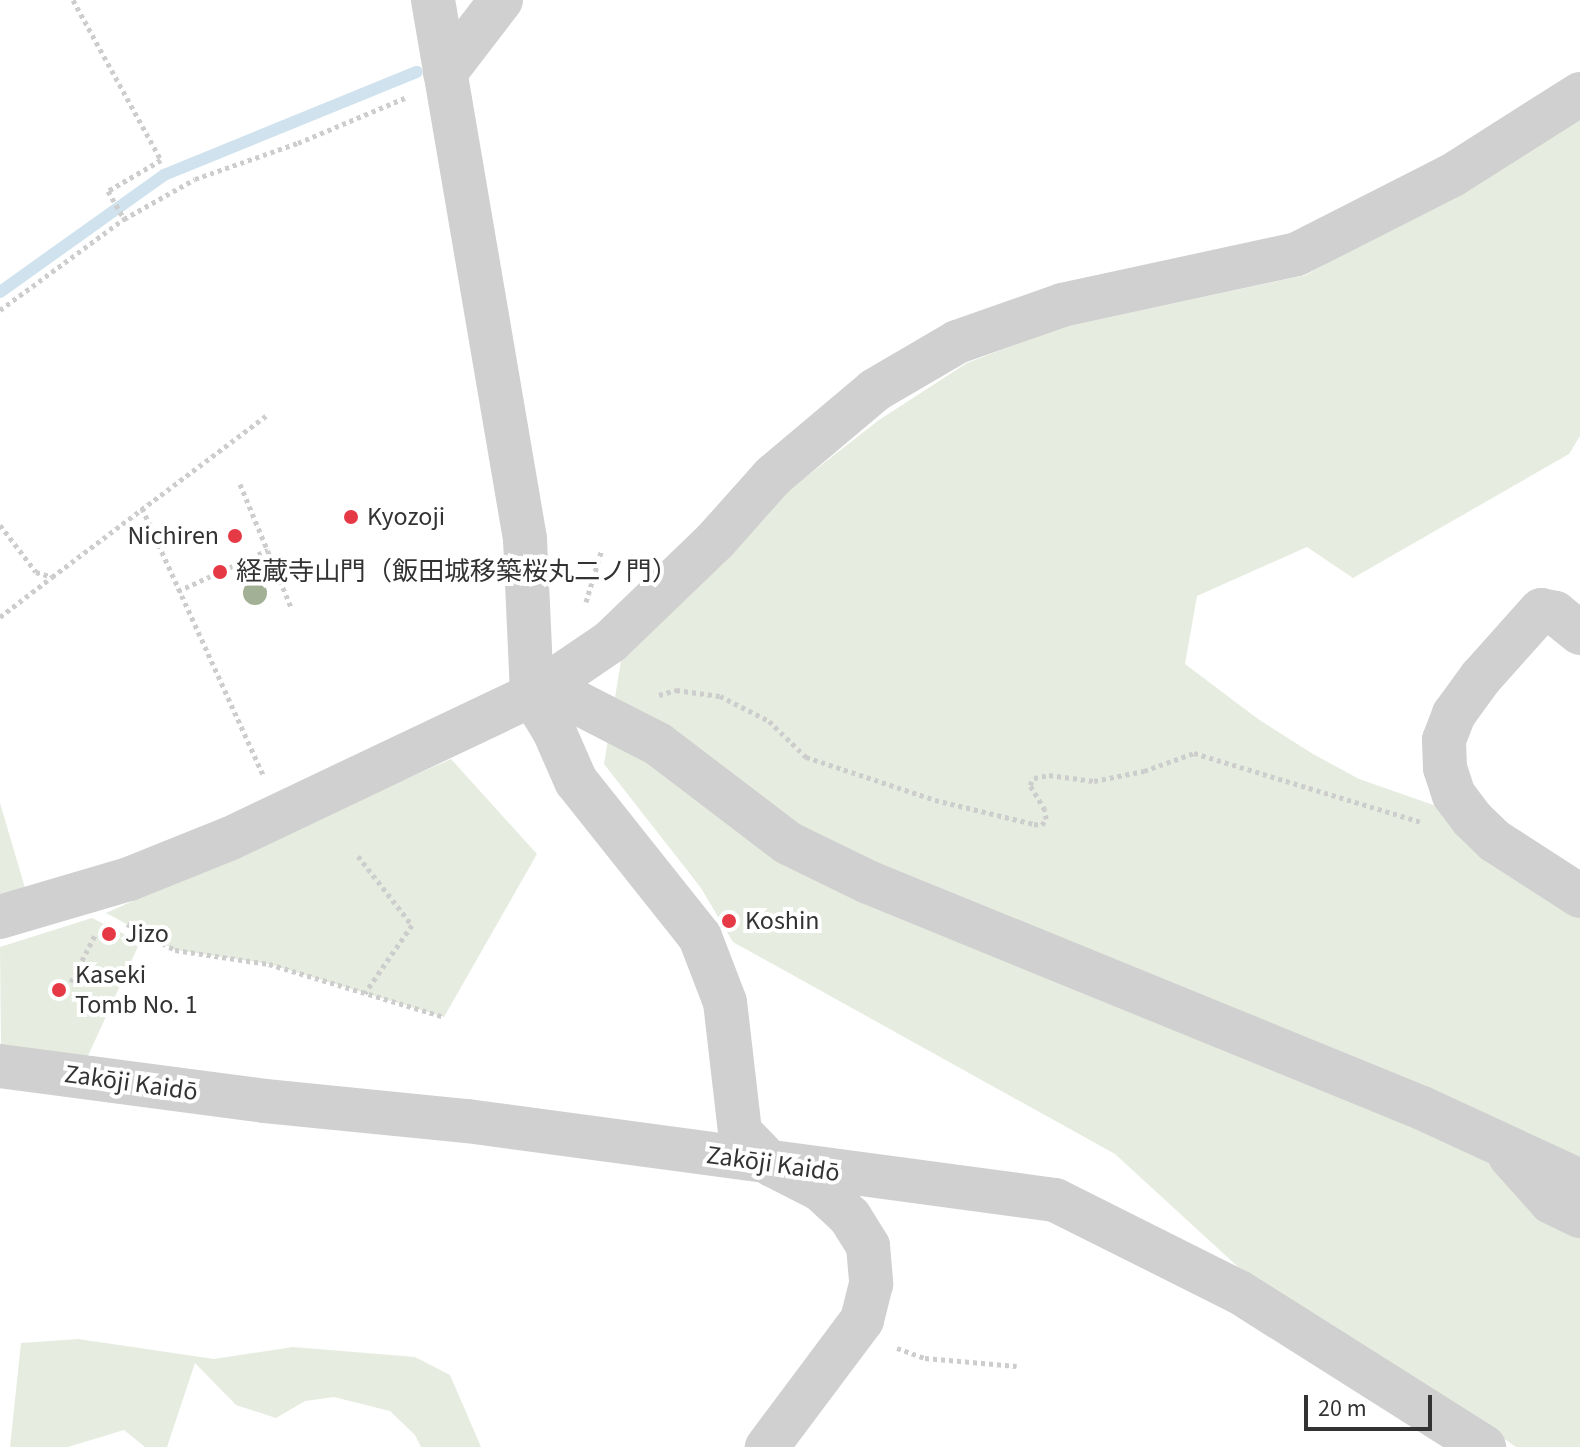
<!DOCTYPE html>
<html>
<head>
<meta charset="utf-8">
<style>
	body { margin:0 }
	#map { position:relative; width:1580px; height:1447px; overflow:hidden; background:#fff; font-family:"Source Sans 3","Noto Sans JP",sans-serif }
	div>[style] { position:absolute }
	.green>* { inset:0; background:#e6ecdf }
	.stream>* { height:12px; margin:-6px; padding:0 6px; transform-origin:6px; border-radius:6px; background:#cfe2ee }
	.path>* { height:5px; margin-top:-2.5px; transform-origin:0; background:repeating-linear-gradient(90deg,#cdcdcd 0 4px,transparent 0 8px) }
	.minor>* { height:44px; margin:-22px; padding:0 22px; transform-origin:22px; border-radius:22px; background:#d0d0d0 }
	.trees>* { width:24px; height:24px; margin:-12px; border-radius:50%; background:#a2b095 }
	.dots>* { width:22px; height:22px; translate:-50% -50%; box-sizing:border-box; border:4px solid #fff; border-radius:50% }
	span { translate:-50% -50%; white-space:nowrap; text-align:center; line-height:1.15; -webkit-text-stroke:8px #fff; paint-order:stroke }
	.poi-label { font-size:26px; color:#333 }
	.left { translate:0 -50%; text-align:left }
	.right { translate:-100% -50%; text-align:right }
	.street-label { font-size:26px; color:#333 }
	.scale { position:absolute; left:1304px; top:1395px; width:128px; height:36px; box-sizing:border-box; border:4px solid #333; border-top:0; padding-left:10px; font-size:24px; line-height:28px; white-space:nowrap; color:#333; -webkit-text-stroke:6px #fff; paint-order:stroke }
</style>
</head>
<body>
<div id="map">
	<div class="green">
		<div style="clip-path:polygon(1580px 108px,1580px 436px,1569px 454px,1353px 578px,1307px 547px,1197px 596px,1185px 664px,1258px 719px,1313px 754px,1359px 779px,1439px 807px,1580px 911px,1580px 1447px,1516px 1447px,1432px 1389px,1261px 1288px,1115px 1154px,733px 942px,701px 888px,604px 764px,623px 649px,774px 502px,879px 420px,967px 363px,1059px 328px,1306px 275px,1457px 189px)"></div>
		<div style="clip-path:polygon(451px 759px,537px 854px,444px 1017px,269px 964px,175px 950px,106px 913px)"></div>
		<div style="clip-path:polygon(0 803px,25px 888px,0 894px)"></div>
		<div style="clip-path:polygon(92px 918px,140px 942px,87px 1058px,1px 1045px,0 947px)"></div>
		<div style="clip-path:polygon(78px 1339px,214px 1359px,293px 1347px,415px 1357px,450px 1375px,481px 1447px,421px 1447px,415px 1435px,390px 1411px,334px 1397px,305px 1401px,276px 1418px,236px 1405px,195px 1363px,167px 1447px,145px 1447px,124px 1430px,68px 1447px,10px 1447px,21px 1343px)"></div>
	</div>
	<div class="stream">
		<div style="left:0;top:292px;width:201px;rotate:-35.5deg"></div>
		<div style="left:164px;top:175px;width:273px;rotate:-22.2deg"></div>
	</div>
	<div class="path">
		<div style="left:73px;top:0;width:183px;rotate:61.2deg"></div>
		<div style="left:161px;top:160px;width:61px;rotate:149.7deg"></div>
		<div style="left:108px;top:191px;width:32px;rotate:60deg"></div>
		<div style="left:0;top:310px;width:154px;rotate:-36.3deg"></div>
		<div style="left:124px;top:219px;width:81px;rotate:-29.4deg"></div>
		<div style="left:195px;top:179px;width:109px;rotate:-19.3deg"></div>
		<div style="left:298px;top:143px;width:118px;rotate:-22.9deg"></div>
		<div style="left:240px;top:484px;width:133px;rotate:67.5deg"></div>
		<div style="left:142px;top:508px;width:293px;rotate:65.6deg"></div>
		<div style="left:0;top:525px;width:59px;rotate:52.5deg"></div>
		<div style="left:36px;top:572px;width:17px;rotate:17deg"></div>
		<div style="left:52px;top:577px;width:268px;rotate:-37deg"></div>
		<div style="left:178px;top:591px;width:99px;rotate:-24.5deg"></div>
		<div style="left:586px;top:602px;width:55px;rotate:-73.2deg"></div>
		<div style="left:0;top:617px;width:66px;rotate:-37.6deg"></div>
		<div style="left:659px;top:695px;width:18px;rotate:-16deg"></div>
		<div style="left:676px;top:690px;width:44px;rotate:7.8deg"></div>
		<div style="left:720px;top:696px;width:55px;rotate:27deg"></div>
		<div style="left:769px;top:721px;width:52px;rotate:44.2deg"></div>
		<div style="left:806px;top:757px;width:136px;rotate:18.4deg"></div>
		<div style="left:935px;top:800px;width:102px;rotate:13.6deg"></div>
		<div style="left:1034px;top:824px;width:8px;rotate:7deg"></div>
		<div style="left:1042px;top:825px;width:7px;rotate:-56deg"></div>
		<div style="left:1046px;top:819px;width:9px;rotate:-96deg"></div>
		<div style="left:1045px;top:810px;width:29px;rotate:-121deg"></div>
		<div style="left:1030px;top:785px;width:8px;rotate:-60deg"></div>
		<div style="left:1034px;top:778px;width:15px;rotate:-11deg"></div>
		<div style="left:1049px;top:775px;width:45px;rotate:7.6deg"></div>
		<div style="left:1094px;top:781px;width:51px;rotate:-11.3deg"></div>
		<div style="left:1144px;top:771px;width:53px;rotate:-19.8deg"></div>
		<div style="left:1194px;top:753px;width:237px;rotate:16.9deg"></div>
		<div style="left:358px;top:856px;width:88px;rotate:52deg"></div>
		<div style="left:412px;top:925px;width:83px;rotate:124.7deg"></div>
		<div style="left:127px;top:924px;width:55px;rotate:28.4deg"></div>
		<div style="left:175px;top:950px;width:95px;rotate:8.5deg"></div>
		<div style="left:269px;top:964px;width:183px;rotate:16.8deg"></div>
		<div style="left:71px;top:982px;width:53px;rotate:-62.9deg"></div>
		<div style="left:897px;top:1348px;width:30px;rotate:20deg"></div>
		<div style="left:925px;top:1358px;width:92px;rotate:5deg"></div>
	</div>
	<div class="minor">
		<div style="left:433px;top:0;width:547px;rotate:80.31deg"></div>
		<div style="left:525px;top:539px;width:156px;rotate:87.4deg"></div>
		<div style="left:532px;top:695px;width:42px;rotate:58.6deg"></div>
		<div style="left:554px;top:731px;width:55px;rotate:66.3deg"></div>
		<div style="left:576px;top:781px;width:199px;rotate:51.5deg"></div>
		<div style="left:700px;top:937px;width:70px;rotate:69deg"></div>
		<div style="left:725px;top:1002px;width:131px;rotate:83.4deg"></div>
		<div style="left:740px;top:1132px;width:46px;rotate:45.9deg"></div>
		<div style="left:772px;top:1165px;width:55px;rotate:27deg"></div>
		<div style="left:821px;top:1190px;width:40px;rotate:43deg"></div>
		<div style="left:850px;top:1217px;width:34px;rotate:58deg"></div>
		<div style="left:868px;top:1246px;width:38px;rotate:85deg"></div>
		<div style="left:871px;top:1284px;width:37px;rotate:104deg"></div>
		<div style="left:862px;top:1320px;width:159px;rotate:126.8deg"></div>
		<div style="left:445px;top:73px;width:92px;rotate:-52.5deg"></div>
		<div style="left:1580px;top:633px;width:32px;rotate:-141deg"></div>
		<div style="left:1555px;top:613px;width:14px;rotate:-168deg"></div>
		<div style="left:1541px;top:610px;width:90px;rotate:131.8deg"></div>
		<div style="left:1481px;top:677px;width:46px;rotate:126.1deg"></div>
		<div style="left:1454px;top:714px;width:28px;rotate:111deg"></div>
		<div style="left:1444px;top:740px;width:28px;rotate:88deg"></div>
		<div style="left:1445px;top:768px;width:28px;rotate:72deg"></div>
		<div style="left:1454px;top:795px;width:30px;rotate:53deg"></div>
		<div style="left:1472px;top:819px;width:32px;rotate:44deg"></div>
		<div style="left:1495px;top:841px;width:101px;rotate:32.9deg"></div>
		<div style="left:532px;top:695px;width:42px;rotate:8.1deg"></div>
		<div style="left:574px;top:701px;width:94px;rotate:27.1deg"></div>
		<div style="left:658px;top:744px;width:163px;rotate:37.3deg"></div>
		<div style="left:788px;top:843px;width:89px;rotate:26deg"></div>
		<div style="left:868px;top:882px;width:598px;rotate:22.19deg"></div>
		<div style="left:1422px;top:1108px;width:174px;rotate:24.8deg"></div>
		<div style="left:0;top:917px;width:134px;rotate:-16.4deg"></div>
		<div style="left:129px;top:879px;width:110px;rotate:-21.9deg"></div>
		<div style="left:231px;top:838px;width:333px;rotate:-25.4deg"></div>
		<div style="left:532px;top:695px;width:94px;rotate:-34.2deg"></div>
		<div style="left:610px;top:642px;width:146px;rotate:-43.9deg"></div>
		<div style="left:715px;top:541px;width:87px;rotate:-48.3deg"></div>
		<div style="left:773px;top:476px;width:133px;rotate:-40.1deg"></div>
		<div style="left:875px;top:390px;width:95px;rotate:-30.3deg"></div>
		<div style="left:957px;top:342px;width:111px;rotate:-19.4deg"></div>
		<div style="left:1062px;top:305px;width:240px;rotate:-12.2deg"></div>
		<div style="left:1297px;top:254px;width:173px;rotate:-26.9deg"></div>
		<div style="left:1451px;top:176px;width:153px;rotate:-32.4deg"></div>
		<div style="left:0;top:1066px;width:267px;rotate:7.5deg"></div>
		<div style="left:265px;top:1101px;width:203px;rotate:5.7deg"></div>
		<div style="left:467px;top:1121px;width:593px;rotate:7.65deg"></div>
		<div style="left:1055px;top:1200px;width:206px;rotate:26.6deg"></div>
		<div style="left:1239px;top:1292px;width:290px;rotate:32.3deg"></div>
		<div style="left:1510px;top:1156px;width:62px;rotate:48.3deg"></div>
		<div style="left:1551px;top:1202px;width:32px;rotate:26deg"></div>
	</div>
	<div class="trees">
		<div style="left:255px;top:593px"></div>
	</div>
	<div class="dots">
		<div style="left:351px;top:517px;background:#e63946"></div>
		<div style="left:235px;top:536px;background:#e63946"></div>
		<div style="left:220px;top:572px;background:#e63946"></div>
		<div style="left:729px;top:921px;background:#e63946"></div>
		<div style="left:109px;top:934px;background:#e63946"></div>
		<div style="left:59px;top:990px;background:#e63946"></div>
	</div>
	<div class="poi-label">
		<span class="left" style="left:367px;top:517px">Kyozoji</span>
		<span class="right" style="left:219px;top:536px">Nichiren</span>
		<span class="left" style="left:236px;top:572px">経蔵寺山門（飯田城移築桜丸二ノ門）</span>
		<span class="left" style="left:745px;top:921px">Koshin</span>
		<span class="left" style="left:125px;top:934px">Jizo</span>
		<span class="left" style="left:75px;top:990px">Kaseki<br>Tomb No. 1</span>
	</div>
	<div class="street-label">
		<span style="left:131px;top:1083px;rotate:8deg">Zakōji Kaidō</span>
		<span style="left:773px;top:1164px;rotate:8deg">Zakōji Kaidō</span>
	</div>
	<div class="scale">20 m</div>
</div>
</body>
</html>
